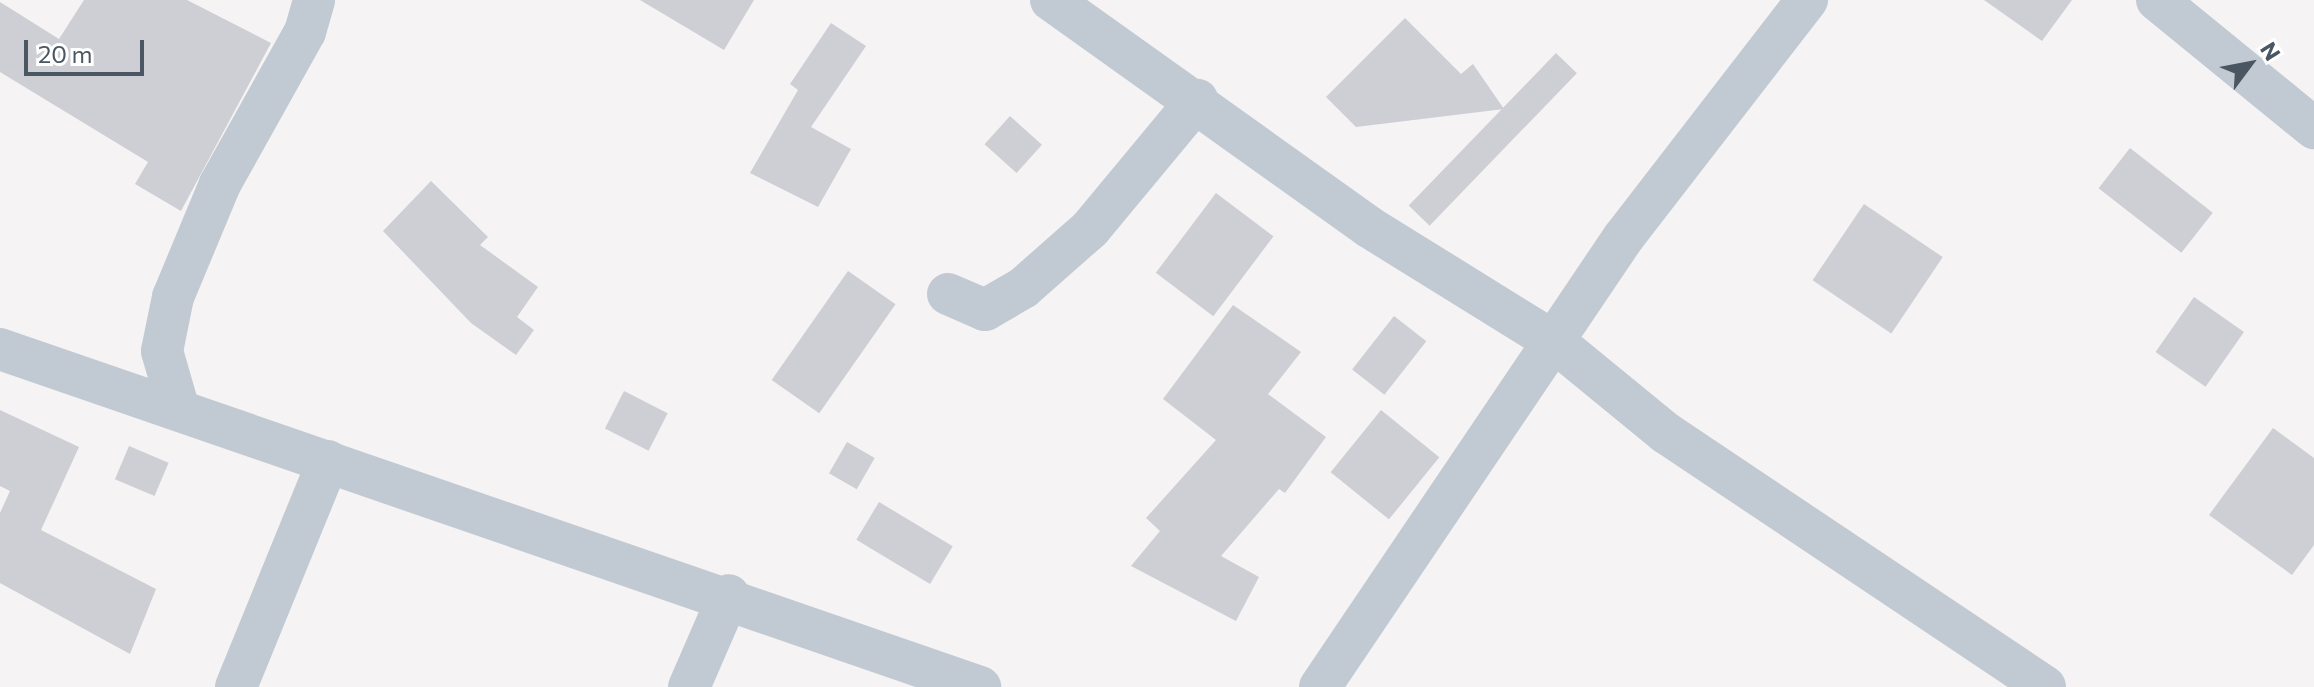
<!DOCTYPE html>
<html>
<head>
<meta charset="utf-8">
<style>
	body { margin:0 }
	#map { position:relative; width:2314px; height:687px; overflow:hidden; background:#f5f3f3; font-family:Commissioner,sans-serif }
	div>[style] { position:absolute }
	.building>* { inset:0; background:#cdcfd5; transform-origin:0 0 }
	.minor>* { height:42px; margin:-21px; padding:0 21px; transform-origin:21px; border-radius:21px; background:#c1cad2 }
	span { translate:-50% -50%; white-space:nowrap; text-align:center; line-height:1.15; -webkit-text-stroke:8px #fff; paint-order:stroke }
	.north { position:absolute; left:2210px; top:24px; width:80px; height:80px; -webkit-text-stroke:6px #fff; paint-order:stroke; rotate:58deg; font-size:22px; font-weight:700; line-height:32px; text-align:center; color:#4a5661 }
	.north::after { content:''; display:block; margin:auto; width:28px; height:36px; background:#4a5661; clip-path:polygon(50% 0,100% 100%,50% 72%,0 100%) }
	.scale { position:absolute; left:24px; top:40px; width:120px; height:36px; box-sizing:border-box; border:4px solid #4a5661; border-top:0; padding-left:10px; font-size:24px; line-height:28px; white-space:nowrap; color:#4a5661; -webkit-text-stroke:6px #fff; paint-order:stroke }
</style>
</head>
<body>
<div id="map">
	<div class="building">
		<div style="clip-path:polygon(84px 0,187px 0,271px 43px,181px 211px,135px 184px,148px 162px,0 72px,0 2px,59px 39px)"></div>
		<div style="clip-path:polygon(640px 0,754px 0,724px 50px)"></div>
		<div style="clip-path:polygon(1984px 0,2072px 0,2042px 41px)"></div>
		<div style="clip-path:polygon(1405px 18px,1461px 74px,1473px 64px,1504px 109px,1356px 127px,1326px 97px)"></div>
		<div style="clip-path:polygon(831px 23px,866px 46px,811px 127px,851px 149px,818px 207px,750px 173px,798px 90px,790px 84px)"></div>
		<div style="left:1556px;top:53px;width:29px;height:212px;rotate:44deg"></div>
		<div style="left:1010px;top:116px;width:43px;height:38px;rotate:42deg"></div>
		<div style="left:2130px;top:148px;width:105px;height:51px;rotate:38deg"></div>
		<div style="clip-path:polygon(431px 181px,488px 237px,480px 245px,538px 287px,517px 317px,534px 330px,516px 355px,471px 323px,383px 231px)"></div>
		<div style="left:1216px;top:193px;width:72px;height:100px;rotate:37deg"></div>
		<div style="left:1864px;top:204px;width:95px;height:92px;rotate:34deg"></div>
		<div style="left:848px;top:271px;width:58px;height:133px;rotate:35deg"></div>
		<div style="left:2194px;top:297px;width:61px;height:67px;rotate:35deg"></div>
		<div style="clip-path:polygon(1233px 305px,1301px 352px,1268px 394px,1326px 437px,1285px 493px,1279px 489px,1221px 556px,1259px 577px,1236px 621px,1131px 566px,1160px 531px,1146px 518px,1216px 440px,1163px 399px)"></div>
		<div style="left:1394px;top:316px;width:41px;height:68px;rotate:38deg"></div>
		<div style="left:624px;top:391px;width:49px;height:42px;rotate:27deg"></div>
		<div style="clip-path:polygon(0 410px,79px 447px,41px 530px,156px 589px,130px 654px,0 583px,0 513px,10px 491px,0 486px)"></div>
		<div style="left:1381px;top:410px;width:75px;height:80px;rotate:39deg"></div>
		<div style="clip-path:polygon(2273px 428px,2314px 458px,2314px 545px,2292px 575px,2209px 515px)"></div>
		<div style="left:847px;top:442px;width:32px;height:36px;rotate:30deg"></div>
		<div style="left:129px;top:446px;width:43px;height:36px;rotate:23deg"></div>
		<div style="left:879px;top:502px;width:86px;height:44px;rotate:31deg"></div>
	</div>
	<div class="minor">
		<div style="left:1051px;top:0;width:391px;rotate:35.5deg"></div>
		<div style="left:1369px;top:227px;width:220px;rotate:31.8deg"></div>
		<div style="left:1556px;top:343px;width:142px;rotate:39.3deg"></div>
		<div style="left:1666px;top:433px;width:456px;rotate:33.8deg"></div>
		<div style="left:2157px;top:0;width:203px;rotate:39.2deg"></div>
		<div style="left:948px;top:294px;width:40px;rotate:23.4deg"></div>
		<div style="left:985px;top:310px;width:44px;rotate:-30.1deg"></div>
		<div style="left:1023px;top:288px;width:89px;rotate:-41.4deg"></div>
		<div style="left:1090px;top:229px;width:168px;rotate:-50.3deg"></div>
		<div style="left:0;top:349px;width:1037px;rotate:19.03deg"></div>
		<div style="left:179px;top:410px;width:61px;rotate:-106.1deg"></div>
		<div style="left:162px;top:351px;width:55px;rotate:-78.5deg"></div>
		<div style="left:173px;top:297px;width:122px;rotate:-67.4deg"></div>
		<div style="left:220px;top:184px;width:174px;rotate:-60.8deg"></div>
		<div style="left:305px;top:32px;width:33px;rotate:-74deg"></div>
		<div style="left:236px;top:687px;width:244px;rotate:-67.8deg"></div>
		<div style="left:689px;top:687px;width:100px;rotate:-66.5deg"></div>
		<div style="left:1320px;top:687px;width:542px;rotate:-55.99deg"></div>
		<div style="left:1623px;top:238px;width:301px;rotate:-52.3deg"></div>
	</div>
	<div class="north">N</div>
	<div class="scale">20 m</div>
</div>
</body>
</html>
